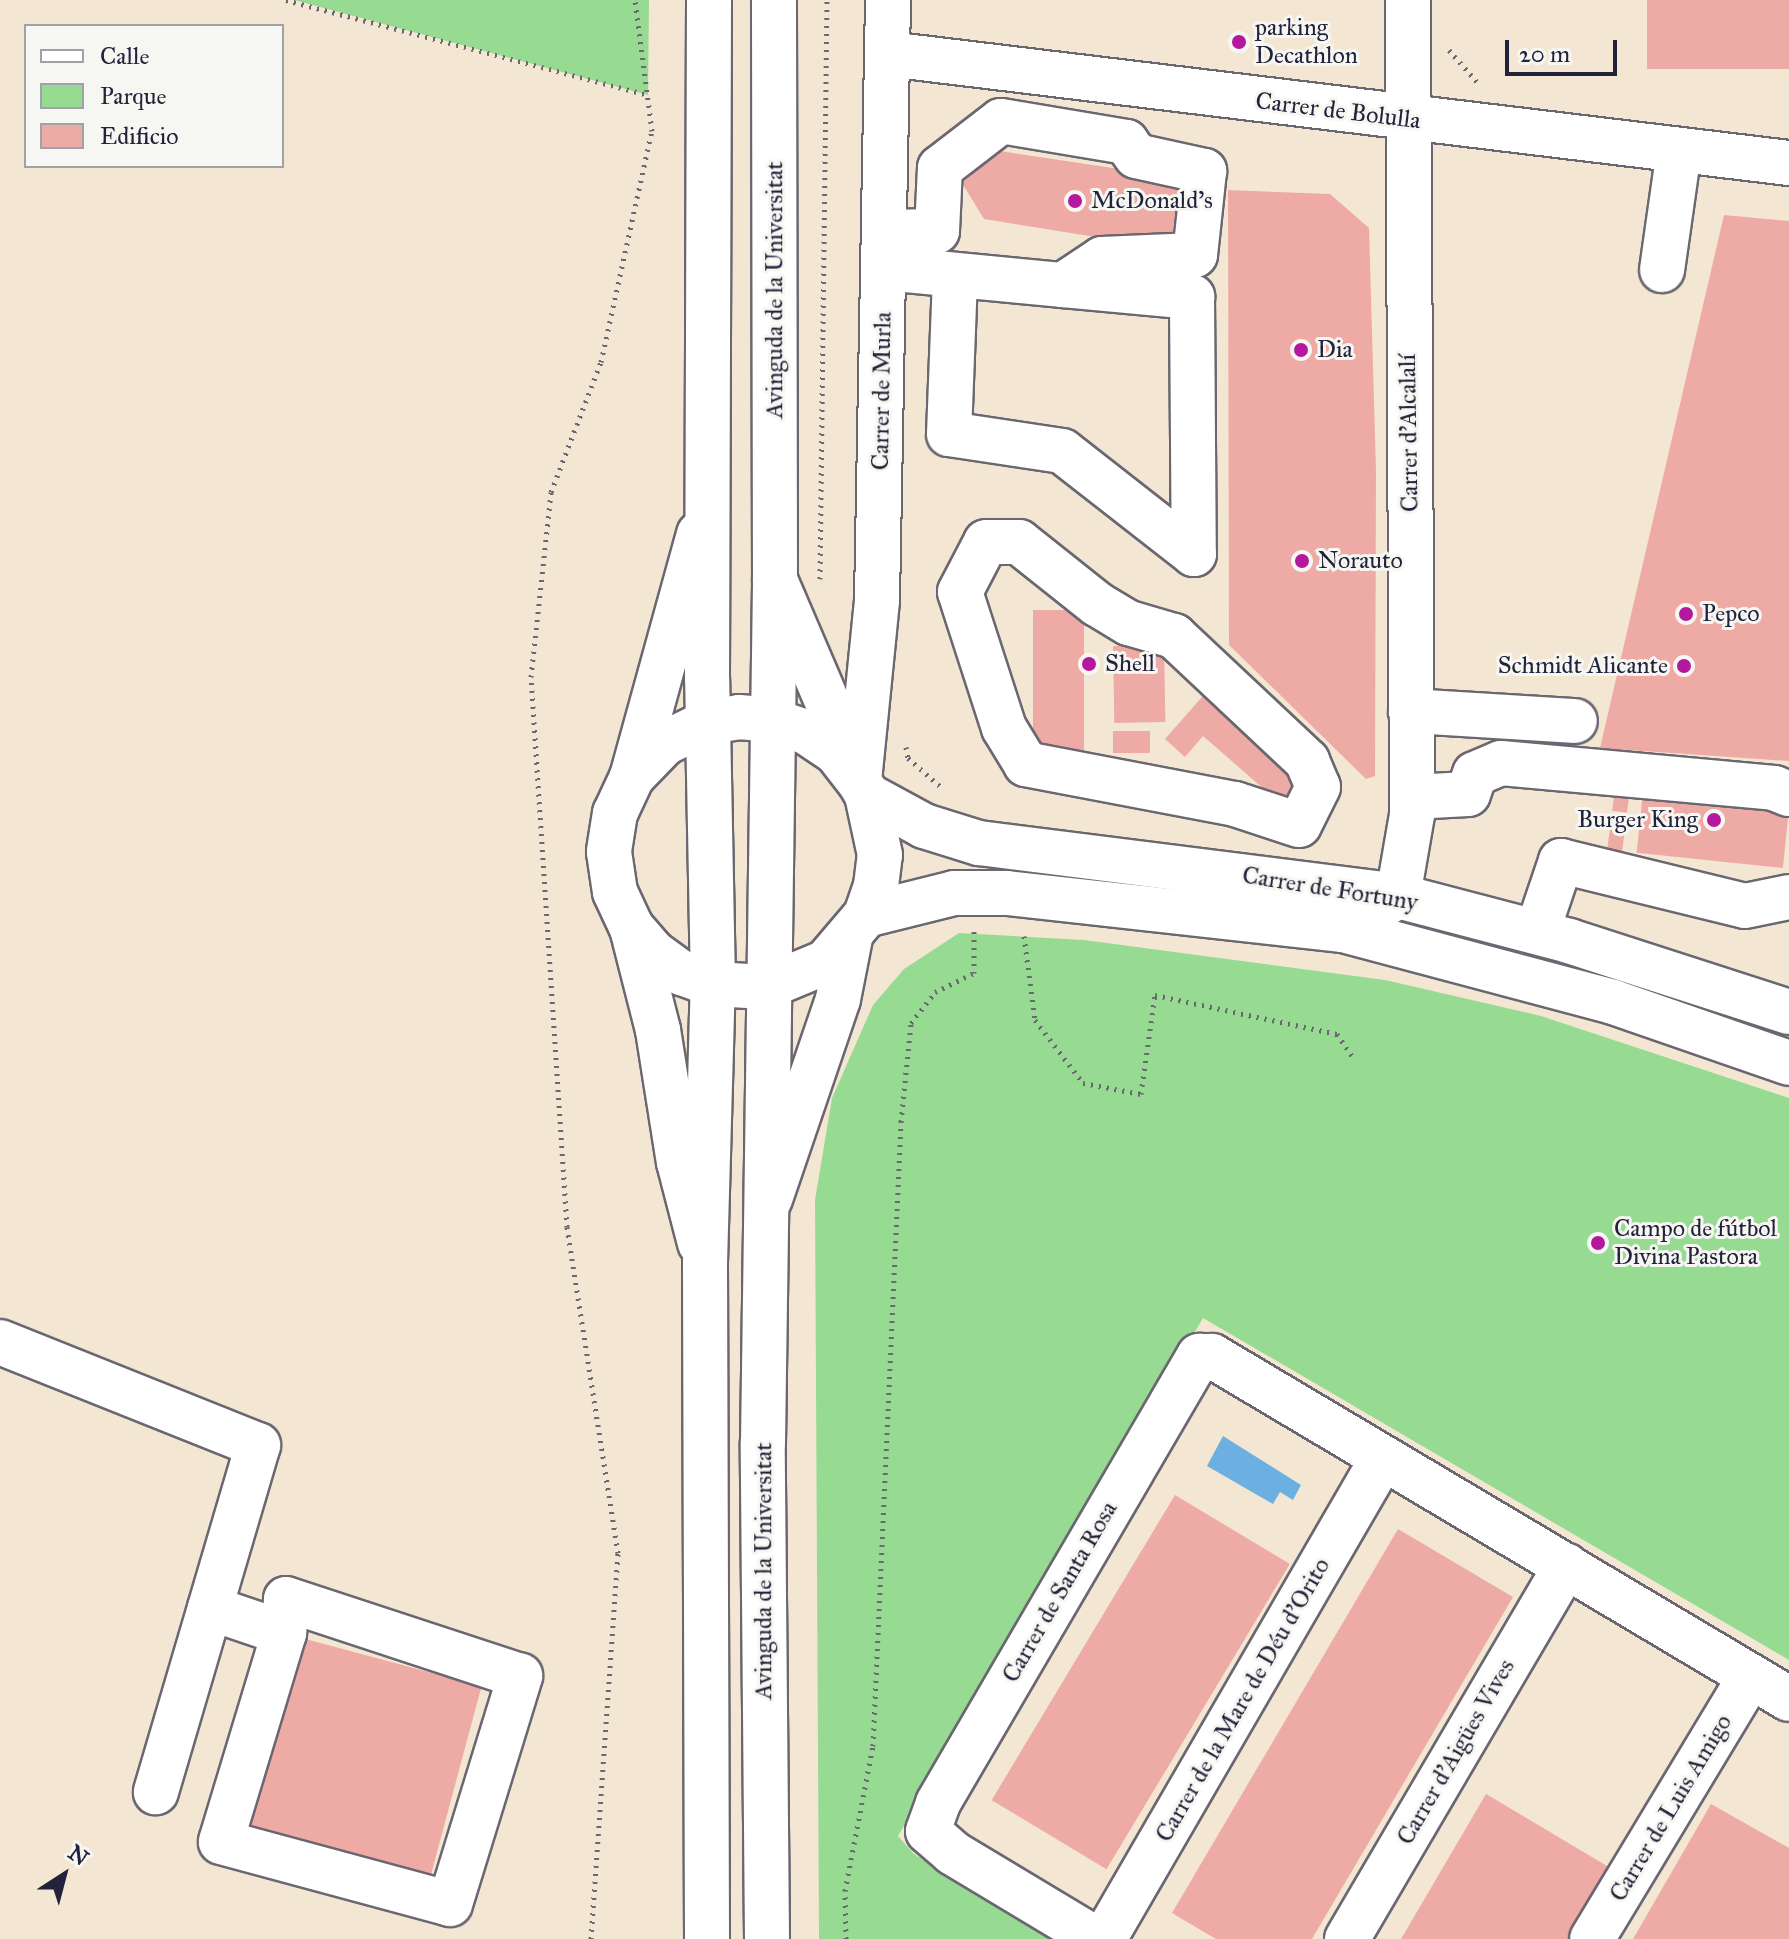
<!DOCTYPE html>
<html>
<head>
<meta charset="utf-8">
<style>
	body { margin:0 }
	#map { position:relative; width:1789px; height:1939px; overflow:hidden; background:#f3e7d4; font-family:"IM FELL Great Primer",serif }
	div>[style] { position:absolute }
	.green>* { inset:0; background:#97db93 }
	.water>* { inset:0; background:#6bb0e1 }
	.building>* { inset:0; background:#eeaaa5; transform-origin:0 0 }
	.path>* { height:5px; margin-top:-2.5px; transform-origin:0; background:repeating-linear-gradient(90deg,#6b6771 0 2px,transparent 0 8px) }
	.roads { filter:drop-shadow(2px 0 #6b6771) drop-shadow(-2px 0 #6b6771) drop-shadow(0 2px #6b6771) drop-shadow(0 -2px #6b6771) }
	.minor>* { height:44px; margin:-22px; padding:0 22px; transform-origin:22px; border-radius:22px; background:#fff }
	.major>* { height:44px; margin:-22px; padding:0 22px; transform-origin:22px; border-radius:22px; background:#fff }
	.dots>* { width:22px; height:22px; translate:-50% -50%; box-sizing:border-box; border:4px solid #f6f6f2; border-radius:50% }
	span { translate:-50% -50%; white-space:nowrap; text-align:center; line-height:1.15; -webkit-text-stroke:6px #f6f6f2; paint-order:stroke }
	.poi-label { font-size:24px; color:#22223b }
	.left { translate:0 -50%; text-align:left }
	.right { translate:-100% -50%; text-align:right }
	.street-label { font-size:24px; color:#22223b }
	.legend { position:absolute; left:24px; top:24px; width:260px; height:144px; box-sizing:border-box; background:#f6f6f2; border:2px solid #a1a1a9; margin:0; padding:10px 14px; list-style:none; font-size:24px; color:#22223b }
	.legend li { display:flex; align-items:center; gap:16px; height:40px }
	.legend b { width:40px; border:2px solid #a1a1a9 }
	.north { position:absolute; left:24px; top:1835px; width:80px; height:80px; -webkit-text-stroke:6px #f6f6f2; paint-order:stroke; rotate:36deg; font-size:22px; font-weight:700; line-height:32px; text-align:center; color:#22223b }
	.north::after { content:''; display:block; margin:auto; width:28px; height:36px; background:#22223b; clip-path:polygon(50% 0,100% 100%,50% 72%,0 100%) }
	.scale { position:absolute; left:1505px; top:40px; width:112px; height:36px; box-sizing:border-box; border:4px solid #22223b; border-top:0; padding-left:10px; font-size:24px; line-height:28px; white-space:nowrap; color:#22223b; -webkit-text-stroke:6px #f6f6f2; paint-order:stroke }
</style>
</head>
<body>
<div id="map">
	<div class="green">
		<div style="clip-path:polygon(294px 0,649px 0,648px 95px)"></div>
		<div style="clip-path:polygon(959px 933px,1084px 940px,1385px 980px,1541px 1016px,1789px 1098px,1789px 1660px,1203px 1318px,898px 1836px,914px 1854px,1050px 1939px,819px 1939px,815px 1200px,832px 1098px,873px 1005px,904px 969px)"></div>
	</div>
	<div class="water">
		<div style="clip-path:polygon(1223px 1436px,1301px 1485px,1293px 1500px,1280px 1492px,1273px 1504px,1207px 1466px)"></div>
	</div>
	<div class="building">
		<div style="left:1647px;top:0;width:142px;height:69px"></div>
		<div style="clip-path:polygon(1000px 151px,1179px 178px,1171px 249px,984px 219px,962px 183px)"></div>
		<div style="clip-path:polygon(1228px 190px,1330px 194px,1369px 228px,1376px 471px,1375px 776px,1366px 779px,1229px 645px)"></div>
		<div style="clip-path:polygon(1724px 215px,1789px 221px,1789px 761px,1600px 748px)"></div>
		<div style="left:1033px;top:610px;width:51px;height:141px"></div>
		<div style="left:1164px;top:645px;width:77px;height:51px;rotate:89deg"></div>
		<div style="clip-path:polygon(1209px 689px,1307px 775px,1281px 804px,1203px 736px,1185px 757px,1165px 739px)"></div>
		<div style="left:1113px;top:731px;width:37px;height:22px"></div>
		<div style="left:1616px;top:783px;width:15px;height:28px;rotate:8deg"></div>
		<div style="left:1643px;top:792px;width:147px;height:61px;rotate:6deg"></div>
		<div style="left:1611px;top:822px;width:15px;height:28px;rotate:8deg"></div>
		<div style="left:1175px;top:1495px;width:134px;height:356px;rotate:31deg"></div>
		<div style="clip-path:polygon(1398px 1529px,1513px 1597px,1312px 1939px,1216px 1939px,1172px 1913px)"></div>
		<div style="left:298px;top:1637px;width:190px;height:201px;rotate:15deg"></div>
		<div style="clip-path:polygon(1486px 1794px,1612px 1869px,1569px 1939px,1401px 1939px)"></div>
		<div style="clip-path:polygon(1711px 1804px,1789px 1848px,1789px 1939px,1633px 1939px)"></div>
	</div>
	<div class="path">
		<div style="left:286px;top:0;width:374px;rotate:14.7deg"></div>
		<div style="left:1449px;top:50px;width:45px;rotate:48.6deg"></div>
		<div style="left:820px;top:579px;width:579px;rotate:-89.31deg"></div>
		<div style="left:906px;top:747px;width:11px;rotate:80deg"></div>
		<div style="left:908px;top:758px;width:43px;rotate:41.2deg"></div>
		<div style="left:1024px;top:936px;width:85px;rotate:82.5deg"></div>
		<div style="left:1035px;top:1020px;width:79px;rotate:52.7deg"></div>
		<div style="left:1083px;top:1083px;width:59px;rotate:10.7deg"></div>
		<div style="left:1141px;top:1094px;width:100px;rotate:-82deg"></div>
		<div style="left:1155px;top:995px;width:186px;rotate:12.1deg"></div>
		<div style="left:1337px;top:1034px;width:30px;rotate:56deg"></div>
		<div style="left:591px;top:1939px;width:387px;rotate:-86deg"></div>
		<div style="left:618px;top:1553px;width:330px;rotate:-98.9deg"></div>
		<div style="left:567px;top:1227px;width:551px;rotate:-93.74deg"></div>
		<div style="left:531px;top:677px;width:186px;rotate:-83.8deg"></div>
		<div style="left:551px;top:492px;width:139px;rotate:-69deg"></div>
		<div style="left:601px;top:362px;width:237px;rotate:-77.6deg"></div>
		<div style="left:652px;top:131px;width:132px;rotate:-97.4deg"></div>
		<div style="left:846px;top:1939px;width:48px;rotate:-91.2deg"></div>
		<div style="left:845px;top:1891px;width:148px;rotate:-79.1deg"></div>
		<div style="left:873px;top:1746px;width:625px;rotate:-87.43deg"></div>
		<div style="left:901px;top:1122px;width:100px;rotate:-84.2deg"></div>
		<div style="left:911px;top:1023px;width:39px;rotate:-52deg"></div>
		<div style="left:935px;top:992px;width:43px;rotate:-26deg"></div>
		<div style="left:974px;top:973px;width:43px;rotate:-90deg"></div>
	</div>
	<div class="roads">
		<div class="minor">
			<div style="left:888px;top:54px;width:908px;rotate:6.9deg"></div>
			<div style="left:886px;top:232px;width:51px;rotate:-1.1deg"></div>
			<div style="left:937px;top:231px;width:63px;rotate:-87.3deg"></div>
			<div style="left:940px;top:168px;width:77px;rotate:-37.6deg"></div>
			<div style="left:1001px;top:121px;width:127px;rotate:9.5deg"></div>
			<div style="left:1126px;top:142px;width:17px;rotate:54deg"></div>
			<div style="left:1136px;top:156px;width:70px;rotate:12.4deg"></div>
			<div style="left:1204px;top:171px;width:84px;rotate:96.1deg"></div>
			<div style="left:1195px;top:255px;width:93px;rotate:177.5deg"></div>
			<div style="left:1102px;top:259px;width:47px;rotate:146.3deg"></div>
			<div style="left:885px;top:268px;width:179px;rotate:5.5deg"></div>
			<div style="left:1063px;top:285px;width:130px;rotate:5.3deg"></div>
			<div style="left:1192px;top:297px;width:257px;rotate:89.6deg"></div>
			<div style="left:1194px;top:554px;width:167px;rotate:-142deg"></div>
			<div style="left:1062px;top:451px;width:114px;rotate:-171.4deg"></div>
			<div style="left:949px;top:434px;width:159px;rotate:-87.8deg"></div>
			<div style="left:1662px;top:270px;width:120px;rotate:-81.9deg"></div>
			<div style="left:699px;top:534px;width:252px;rotate:105.4deg"></div>
			<div style="left:632px;top:777px;width:40px;rotate:115deg"></div>
			<div style="left:615px;top:813px;width:39px;rotate:99deg"></div>
			<div style="left:609px;top:852px;width:40px;rotate:81.5deg"></div>
			<div style="left:615px;top:892px;width:40px;rotate:65deg"></div>
			<div style="left:632px;top:928px;width:105px;rotate:75.7deg"></div>
			<div style="left:658px;top:1030px;width:134px;rotate:81deg"></div>
			<div style="left:679px;top:1162px;width:84px;rotate:75.5deg"></div>
			<div style="left:986px;top:542px;width:33px"></div>
			<div style="left:1019px;top:542px;width:100px;rotate:38.5deg"></div>
			<div style="left:1097px;top:604px;width:37px;rotate:31deg"></div>
			<div style="left:1129px;top:623px;width:47px;rotate:16.1deg"></div>
			<div style="left:1174px;top:636px;width:183px;rotate:43.2deg"></div>
			<div style="left:1307px;top:761px;width:28px;rotate:67deg"></div>
			<div style="left:1318px;top:787px;width:42px;rotate:116.6deg"></div>
			<div style="left:1299px;top:825px;width:67px;rotate:-161.8deg"></div>
			<div style="left:1235px;top:804px;width:213px;rotate:-169.2deg"></div>
			<div style="left:1026px;top:764px;width:42px;rotate:-121.4deg"></div>
			<div style="left:1004px;top:728px;width:143px;rotate:-107.9deg"></div>
			<div style="left:960px;top:592px;width:56px;rotate:-62.5deg"></div>
			<div style="left:775px;top:580px;width:203px;rotate:66.8deg"></div>
			<div style="left:1411px;top:711px;width:164px;rotate:3.5deg"></div>
			<div style="left:632px;top:777px;width:47px;rotate:-45.9deg"></div>
			<div style="left:665px;top:743px;width:48px;rotate:-26deg"></div>
			<div style="left:708px;top:722px;width:31px;rotate:-9deg"></div>
			<div style="left:739px;top:717px;width:32px;rotate:5deg"></div>
			<div style="left:771px;top:720px;width:37px;rotate:19deg"></div>
			<div style="left:806px;top:732px;width:36px;rotate:34deg"></div>
			<div style="left:836px;top:752px;width:37px;rotate:52deg"></div>
			<div style="left:859px;top:781px;width:182px;rotate:-84.3deg"></div>
			<div style="left:877px;top:600px;width:600px;rotate:-88.95deg"></div>
			<div style="left:867px;top:795px;width:65px;rotate:28.5deg"></div>
			<div style="left:924px;top:826px;width:58px;rotate:17.2deg"></div>
			<div style="left:979px;top:843px;width:422px;rotate:7.2deg"></div>
			<div style="left:1398px;top:896px;width:177px;rotate:14.7deg"></div>
			<div style="left:1569px;top:941px;width:231px;rotate:17.9deg"></div>
			<div style="left:1412px;top:797px;width:56px;rotate:-3.1deg"></div>
			<div style="left:1468px;top:794px;width:21px;rotate:-71deg"></div>
			<div style="left:1475px;top:774px;width:28px;rotate:-23deg"></div>
			<div style="left:1501px;top:763px;width:274px;rotate:5.2deg"></div>
			<div style="left:1774px;top:788px;width:16px;rotate:22deg"></div>
			<div style="left:866px;top:915px;width:91px;rotate:-14deg"></div>
			<div style="left:954px;top:893px;width:53px"></div>
			<div style="left:1007px;top:893px;width:338px;rotate:6.3deg"></div>
			<div style="left:1343px;top:930px;width:279px;rotate:14.9deg"></div>
			<div style="left:1613px;top:1002px;width:186px;rotate:19.1deg"></div>
			<div style="left:632px;top:928px;width:33px;rotate:49deg"></div>
			<div style="left:654px;top:953px;width:34px;rotate:36deg"></div>
			<div style="left:682px;top:973px;width:33px;rotate:20deg"></div>
			<div style="left:713px;top:984px;width:53px;rotate:3.2deg"></div>
			<div style="left:766px;top:987px;width:65px;rotate:-22.6deg"></div>
			<div style="left:826px;top:962px;width:62px;rotate:-49.6deg"></div>
			<div style="left:866px;top:915px;width:31px;rotate:-71deg"></div>
			<div style="left:876px;top:886px;width:31px;rotate:-83deg"></div>
			<div style="left:880px;top:855px;width:61px;rotate:-102.2deg"></div>
			<div style="left:1343px;top:930px;width:65px;rotate:-31.7deg"></div>
			<div style="left:1398px;top:896px;width:82px;rotate:-80.2deg"></div>
			<div style="left:1412px;top:815px;width:815px;rotate:-90.28deg"></div>
			<div style="left:1537px;top:932px;width:75px;rotate:-71.3deg"></div>
			<div style="left:1561px;top:861px;width:189px;rotate:13.7deg"></div>
			<div style="left:1745px;top:906px;width:45px;rotate:-11.6deg"></div>
			<div style="left:770px;top:1199px;width:211px;rotate:-71.2deg"></div>
			<div style="left:838px;top:999px;width:62px;rotate:-78.9deg"></div>
			<div style="left:0;top:1342px;width:278px;rotate:21.8deg"></div>
			<div style="left:258px;top:1445px;width:362px;rotate:106.4deg"></div>
			<div style="left:210px;top:1608px;width:78px;rotate:18.7deg"></div>
			<div style="left:284px;top:1633px;width:218px;rotate:106.8deg"></div>
			<div style="left:221px;top:1842px;width:237px;rotate:15.1deg"></div>
			<div style="left:450px;top:1904px;width:239px;rotate:-72.9deg"></div>
			<div style="left:520px;top:1676px;width:246px;rotate:-161.8deg"></div>
			<div style="left:286px;top:1599px;width:34px;rotate:93deg"></div>
			<div style="left:1096px;top:1939px;width:167px;rotate:-149deg"></div>
			<div style="left:953px;top:1853px;width:33px;rotate:-139deg"></div>
			<div style="left:928px;top:1831px;width:30px;rotate:-70deg"></div>
			<div style="left:938px;top:1803px;width:518px;rotate:-59.72deg"></div>
			<div style="left:1199px;top:1356px;width:13px"></div>
			<div style="left:1212px;top:1356px;width:671px;rotate:30.73deg"></div>
			<div style="left:1104px;top:1939px;width:552px;rotate:-59.91deg"></div>
			<div style="left:1347px;top:1939px;width:433px;rotate:-59.6deg"></div>
			<div style="left:1592px;top:1939px;width:306px;rotate:-58.9deg"></div>
		</div>
		<div class="major">
			<div style="left:859px;top:781px;width:16px;rotate:60deg"></div>
			<div style="left:707px;top:1939px;width:676px;rotate:-90.17deg"></div>
			<div style="left:705px;top:1263px;width:279px;rotate:-88.4deg"></div>
			<div style="left:713px;top:984px;width:306px;rotate:-91.1deg"></div>
			<div style="left:707px;top:678px;width:678px;rotate:-89.83deg"></div>
			<div style="left:767px;top:1939px;width:496px;rotate:-90.5deg"></div>
			<div style="left:763px;top:1443px;width:863px;rotate:-89.2deg"></div>
			<div style="left:775px;top:580px;width:580px;rotate:-90.1deg"></div>
		</div>
	</div>
	<div class="dots">
		<div style="left:1239px;top:42px;background:#b5179e"></div>
		<div style="left:1075px;top:201px;background:#b5179e"></div>
		<div style="left:1301px;top:350px;background:#b5179e"></div>
		<div style="left:1302px;top:561px;background:#b5179e"></div>
		<div style="left:1686px;top:614px;background:#b5179e"></div>
		<div style="left:1089px;top:664px;background:#b5179e"></div>
		<div style="left:1684px;top:666px;background:#b5179e"></div>
		<div style="left:1714px;top:820px;background:#b5179e"></div>
		<div style="left:1598px;top:1243px;background:#b5179e"></div>
	</div>
	<div class="poi-label">
		<span class="left" style="left:1255px;top:42px">parking<br>Decathlon</span>
		<span class="left" style="left:1091px;top:201px">McDonald's</span>
		<span class="left" style="left:1317px;top:350px">Dia</span>
		<span class="left" style="left:1318px;top:561px">Norauto</span>
		<span class="left" style="left:1702px;top:614px">Pepco</span>
		<span class="left" style="left:1105px;top:664px">Shell</span>
		<span class="right" style="left:1668px;top:666px">Schmidt Alicante</span>
		<span class="right" style="left:1698px;top:820px">Burger King</span>
		<span class="left" style="left:1614px;top:1243px">Campo de fútbol<br>Divina Pastora</span>
	</div>
	<div class="street-label">
		<span style="left:1338px;top:111px;rotate:7deg">Carrer de Bolulla</span>
		<span style="left:775px;top:290px;rotate:-90deg">Avinguda de la Universitat</span>
		<span style="left:882px;top:391px;rotate:-89deg">Carrer de Murla</span>
		<span style="left:1409px;top:433px;rotate:-91deg">Carrer d'Alcalalí</span>
		<span style="left:1330px;top:889px;rotate:9deg">Carrer de Fortuny</span>
		<span style="left:764px;top:1571px;rotate:-90deg">Avinguda de la Universitat</span>
		<span style="left:1060px;top:1592px;rotate:-60deg">Carrer de Santa Rosa</span>
		<span style="left:1243px;top:1700px;rotate:-60deg">Carrer de la Mare de Déu d'Orito</span>
		<span style="left:1456px;top:1752px;rotate:-60deg">Carrer d'Aigües Vives</span>
		<span style="left:1671px;top:1808px;rotate:-59deg">Carrer de Luis Amigo</span>
	</div>
	<ul class="legend">
	<li><b style="height:10px;background:#fff"></b>Calle</li>
	<li><b style="height:22px;background:#97db93"></b>Parque</li>
	<li><b style="height:22px;background:#eeaaa5"></b>Edificio</li>
	</ul>
	<div class="north">N</div>
	<div class="scale">20 m</div>
</div>
</body>
</html>
